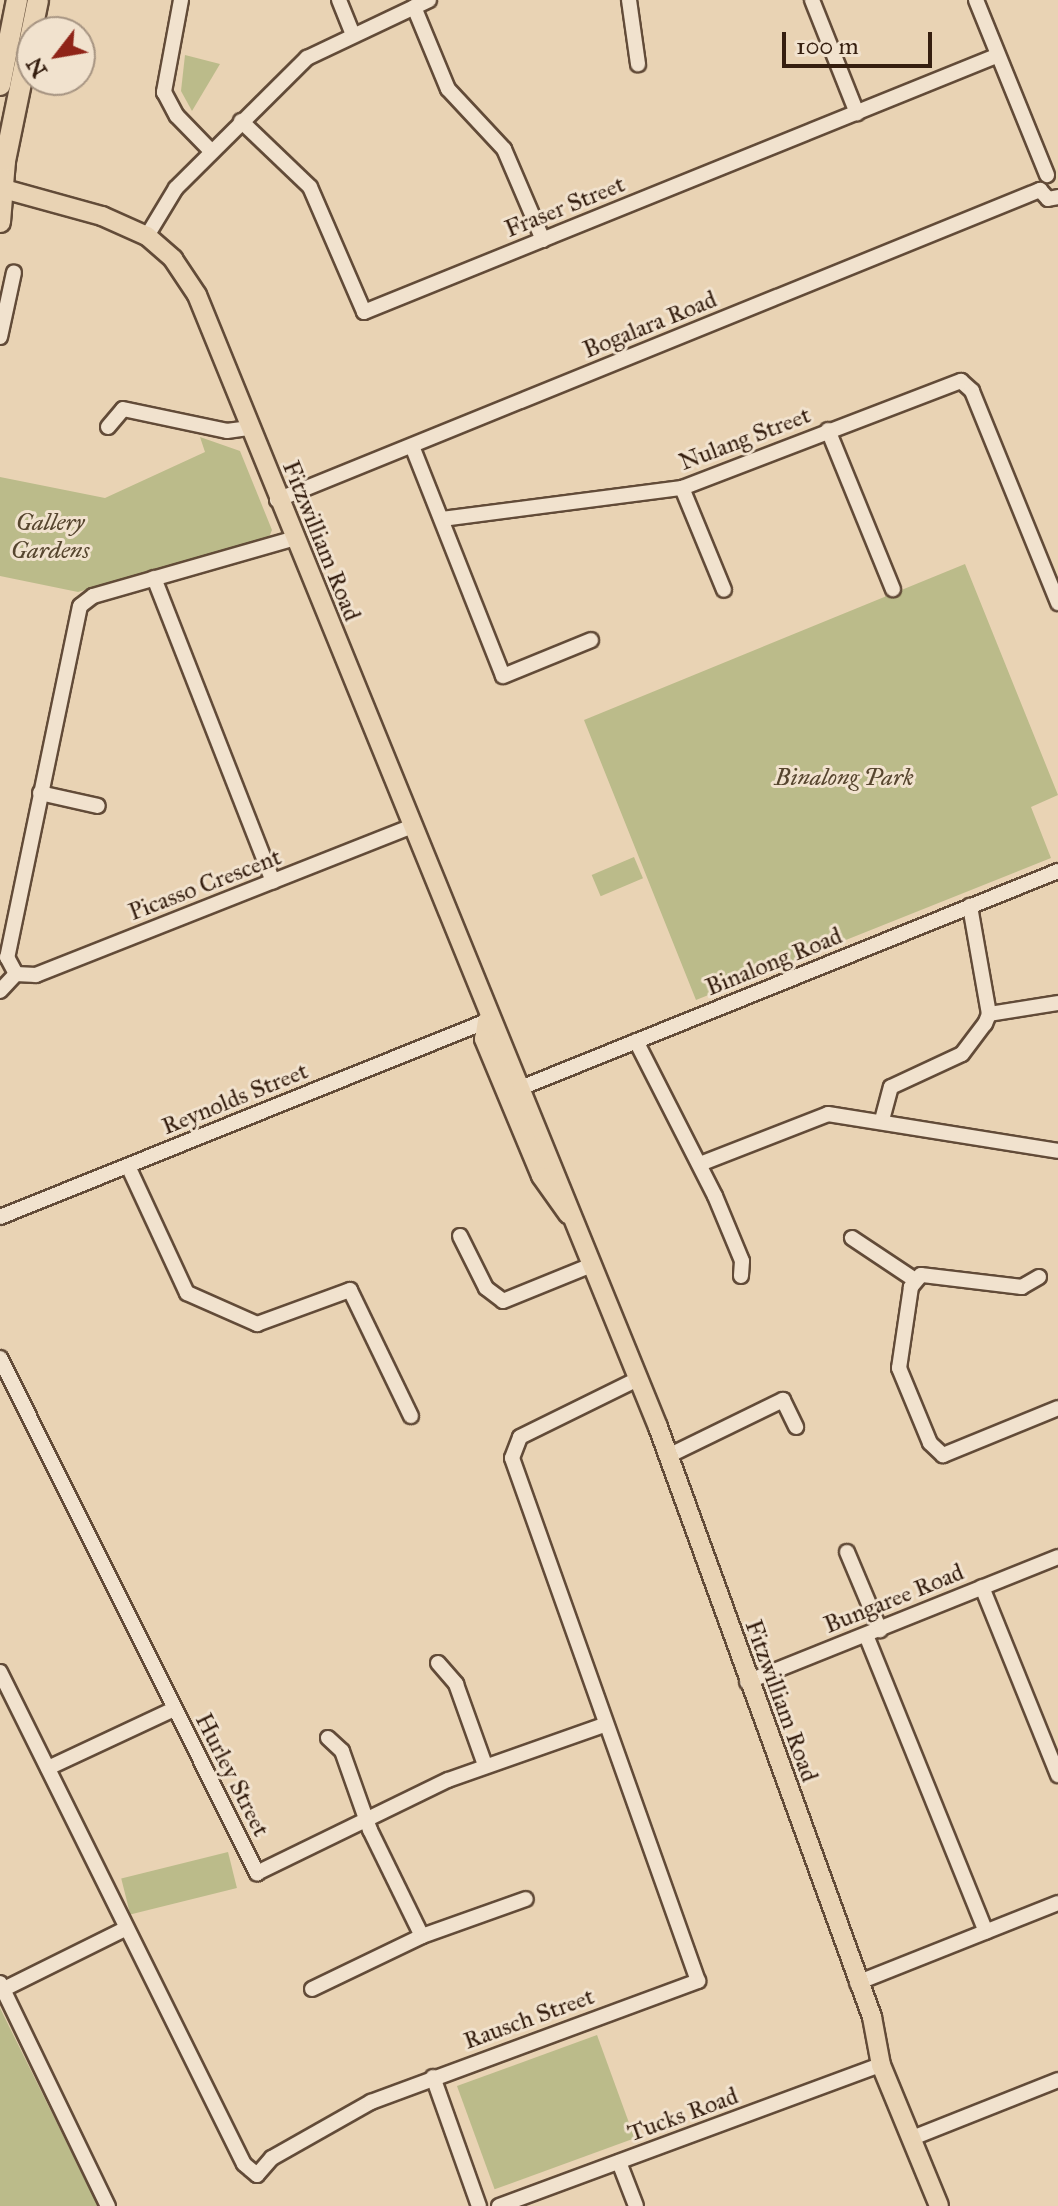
<!DOCTYPE html>
<html>
<head>
<meta charset="utf-8">
<style>
	body { margin:0 }
	#map { position:relative; width:1058px; height:2206px; overflow:hidden; background:#e9d3b4; font-family:"IM FELL Great Primer",serif }
	div>[style] { position:absolute }
	.green>* { inset:0; background:#bbbb8a; transform-origin:0 0 }
	.roads { filter:drop-shadow(2px 0 #624b38) drop-shadow(-2px 0 #624b38) drop-shadow(0 2px #624b38) drop-shadow(0 -2px #624b38) }
	.minor>* { height:14px; margin:-7px; padding:0 7px; transform-origin:7px; border-radius:7px; background:#f1e2ce }
	.major>* { height:18px; margin:-9px; padding:0 9px; transform-origin:9px; border-radius:9px; background:#e9d3b4 }
	.highway>* { height:20px; margin:-10px; padding:0 10px; transform-origin:10px; border-radius:10px; background:#e9d3b4 }
	span { translate:-50% -50%; white-space:nowrap; text-align:center; line-height:1.15; -webkit-text-stroke:6px #f1e2ce; paint-order:stroke }
	.street-label { font-size:24px; color:#351e0f }
	.park-label { font-size:24px; color:#56452e; font-style:italic }
	.north { position:absolute; left:16px; top:16px; width:80px; height:80px; box-sizing:border-box; background:#f1e2ce; border:2px solid #a69482; border-radius:50%; rotate:239deg; font-size:22px; font-weight:700; line-height:32px; text-align:center; color:#351e0f }
	.north::after { content:''; display:block; margin:auto; width:28px; height:36px; background:#8f2418; clip-path:polygon(50% 0,100% 100%,50% 72%,0 100%) }
	.scale { position:absolute; left:782px; top:32px; width:150px; height:36px; box-sizing:border-box; border:4px solid #351e0f; border-top:0; padding-left:10px; font-size:24px; line-height:28px; white-space:nowrap; color:#351e0f; -webkit-text-stroke:6px #f1e2ce; paint-order:stroke }
</style>
</head>
<body>
<div id="map">
	<div class="green">
		<div style="clip-path:polygon(185px 55px,220px 64px,192px 111px,181px 91px)"></div>
		<div style="clip-path:polygon(200px 437px,240px 451px,272px 530px,269px 537px,78px 592px,0 576px,0 477px,105px 498px,205px 452px)"></div>
		<div style="clip-path:polygon(965px 564px,1058px 795px,1031px 807px,1051px 858px,696px 1000px,584px 720px)"></div>
		<div style="left:634px;top:857px;width:23px;height:46px;rotate:67deg"></div>
		<div style="left:228px;top:1852px;width:37px;height:110px;rotate:76deg"></div>
		<div style="clip-path:polygon(0 2008px,98px 2206px,0 2206px)"></div>
		<div style="left:597px;top:2035px;width:110px;height:149px;rotate:70deg"></div>
	</div>
	<div class="roads">
		<div class="minor">
			<div style="left:181px;top:0;width:94px;rotate:100.5deg"></div>
			<div style="left:164px;top:92px;width:27px;rotate:62deg"></div>
			<div style="left:177px;top:116px;width:50px;rotate:45.8deg"></div>
			<div style="left:339px;top:0;width:37px;rotate:68deg"></div>
			<div style="left:629px;top:0;width:65px;rotate:82deg"></div>
			<div style="left:812px;top:0;width:122px;rotate:68.3deg"></div>
			<div style="left:976px;top:0;width:189px;rotate:67.9deg"></div>
			<div style="left:414px;top:7px;width:89px;rotate:67.5deg"></div>
			<div style="left:448px;top:89px;width:82px;rotate:47deg"></div>
			<div style="left:504px;top:149px;width:99px;rotate:66.8deg"></div>
			<div style="left:241px;top:121px;width:95px;rotate:43.7deg"></div>
			<div style="left:310px;top:187px;width:136px;rotate:66.6deg"></div>
			<div style="left:364px;top:312px;width:682px;rotate:-22.05deg"></div>
			<div style="left:1040px;top:190px;width:12px;rotate:48deg"></div>
			<div style="left:1048px;top:199px;width:10px;rotate:-11deg"></div>
			<div style="left:147px;top:236px;width:56px;rotate:-58.9deg"></div>
			<div style="left:176px;top:188px;width:185px;rotate:-44.8deg"></div>
			<div style="left:307px;top:58px;width:135px;rotate:-25.4deg"></div>
			<div style="left:0;top:337px;width:66px;rotate:-77.8deg"></div>
			<div style="left:108px;top:427px;width:23px;rotate:-50deg"></div>
			<div style="left:123px;top:409px;width:106px;rotate:11.9deg"></div>
			<div style="left:227px;top:431px;width:21px;rotate:-8deg"></div>
			<div style="left:828px;top:430px;width:172px;rotate:67.8deg"></div>
			<div style="left:412px;top:446px;width:247px;rotate:68.4deg"></div>
			<div style="left:503px;top:676px;width:95px;rotate:-22.2deg"></div>
			<div style="left:682px;top:488px;width:110px;rotate:67.6deg"></div>
			<div style="left:277px;top:500px;width:824px;rotate:-22.11deg"></div>
			<div style="left:442px;top:519px;width:242px;rotate:-7.4deg"></div>
			<div style="left:682px;top:488px;width:299px;rotate:-21deg"></div>
			<div style="left:961px;top:381px;width:15px;rotate:42deg"></div>
			<div style="left:972px;top:391px;width:229px;rotate:67.9deg"></div>
			<div style="left:292px;top:539px;width:207px;rotate:164deg"></div>
			<div style="left:93px;top:596px;width:16px;rotate:142deg"></div>
			<div style="left:80px;top:606px;width:359px;rotate:101.7deg"></div>
			<div style="left:7px;top:957px;width:19px;rotate:62deg"></div>
			<div style="left:16px;top:974px;width:20px;rotate:3deg"></div>
			<div style="left:36px;top:975px;width:400px;rotate:-21.6deg"></div>
			<div style="left:154px;top:578px;width:326px;rotate:68.6deg"></div>
			<div style="left:40px;top:793px;width:59px;rotate:12.6deg"></div>
			<div style="left:0;top:991px;width:23px;rotate:-47deg"></div>
			<div style="left:989px;top:1014px;width:70px;rotate:-9.1deg"></div>
			<div style="left:636px;top:1041px;width:174px;rotate:63deg"></div>
			<div style="left:715px;top:1196px;width:70px;rotate:67.4deg"></div>
			<div style="left:742px;top:1261px;width:15px;rotate:94deg"></div>
			<div style="left:513px;top:1091px;width:588px;rotate:-21.98deg"></div>
			<div style="left:882px;top:1120px;width:34px;rotate:-75deg"></div>
			<div style="left:891px;top:1087px;width:78px;rotate:-24.9deg"></div>
			<div style="left:962px;top:1054px;width:38px;rotate:-53deg"></div>
			<div style="left:985px;top:1024px;width:11px;rotate:-68deg"></div>
			<div style="left:989px;top:1014px;width:110px;rotate:-100deg"></div>
			<div style="left:700px;top:1164px;width:137px;rotate:-21.3deg"></div>
			<div style="left:828px;top:1114px;width:233px;rotate:9.1deg"></div>
			<div style="left:128px;top:1166px;width:140px;rotate:65.1deg"></div>
			<div style="left:187px;top:1293px;width:77px;rotate:23.9deg"></div>
			<div style="left:257px;top:1324px;width:99px;rotate:-20.1deg"></div>
			<div style="left:350px;top:1290px;width:140px;rotate:64.2deg"></div>
			<div style="left:0;top:1217px;width:525px;rotate:-21.92deg"></div>
			<div style="left:460px;top:1236px;width:58px;rotate:63.4deg"></div>
			<div style="left:486px;top:1288px;width:21px;rotate:37deg"></div>
			<div style="left:503px;top:1301px;width:93px;rotate:-22.1deg"></div>
			<div style="left:852px;top:1238px;width:76px;rotate:33.7deg"></div>
			<div style="left:1039px;top:1277px;width:20px;rotate:150deg"></div>
			<div style="left:1022px;top:1287px;width:102px;rotate:-173.2deg"></div>
			<div style="left:921px;top:1275px;width:16px;rotate:130deg"></div>
			<div style="left:911px;top:1287px;width:82px;rotate:98.4deg"></div>
			<div style="left:899px;top:1368px;width:81px;rotate:67.5deg"></div>
			<div style="left:930px;top:1443px;width:18px;rotate:43deg"></div>
			<div style="left:943px;top:1455px;width:124px;rotate:-22.2deg"></div>
			<div style="left:0;top:1358px;width:576px;rotate:63.48deg"></div>
			<div style="left:257px;top:1873px;width:212px;rotate:-26deg"></div>
			<div style="left:448px;top:1780px;width:165px;rotate:-19.4deg"></div>
			<div style="left:668px;top:1456px;width:128px;rotate:-26deg"></div>
			<div style="left:783px;top:1400px;width:30px;rotate:64deg"></div>
			<div style="left:847px;top:1552px;width:85px;rotate:67.1deg"></div>
			<div style="left:982px;top:1587px;width:203px;rotate:68deg"></div>
			<div style="left:866px;top:1635px;width:320px;rotate:68deg"></div>
			<div style="left:438px;top:1663px;width:28px;rotate:49deg"></div>
			<div style="left:456px;top:1684px;width:86px;rotate:70.3deg"></div>
			<div style="left:0;top:1672px;width:549px;rotate:63.62deg"></div>
			<div style="left:244px;top:2164px;width:17px;rotate:40deg"></div>
			<div style="left:257px;top:2175px;width:23px;rotate:-49deg"></div>
			<div style="left:272px;top:2158px;width:114px;rotate:-29.5deg"></div>
			<div style="left:371px;top:2102px;width:349px;rotate:-20.3deg"></div>
			<div style="left:698px;top:1981px;width:555px;rotate:-109.58deg"></div>
			<div style="left:512px;top:1458px;width:22px;rotate:-69deg"></div>
			<div style="left:520px;top:1437px;width:129px;rotate:-26.2deg"></div>
			<div style="left:747px;top:1682px;width:335px;rotate:-21.9deg"></div>
			<div style="left:328px;top:1738px;width:19px;rotate:43deg"></div>
			<div style="left:342px;top:1751px;width:84px;rotate:70.5deg"></div>
			<div style="left:370px;top:1830px;width:118px;rotate:63.9deg"></div>
			<div style="left:48px;top:1768px;width:139px;rotate:-25.1deg"></div>
			<div style="left:0;top:1983px;width:248px;rotate:64.2deg"></div>
			<div style="left:857px;top:1983px;width:216px;rotate:-21.7deg"></div>
			<div style="left:4px;top:1989px;width:135px;rotate:-26.4deg"></div>
			<div style="left:312px;top:1989px;width:122px;rotate:-25.7deg"></div>
			<div style="left:422px;top:1936px;width:110px;rotate:-19.6deg"></div>
			<div style="left:433px;top:2077px;width:137px;rotate:70.4deg"></div>
			<div style="left:915px;top:2137px;width:154px;rotate:-21.7deg"></div>
			<div style="left:619px;top:2162px;width:47px;rotate:68.9deg"></div>
			<div style="left:499px;top:2206px;width:407px;rotate:-20.3deg"></div>
		</div>
		<div class="major">
			<div style="left:4px;top:189px;width:102px;rotate:15.4deg"></div>
			<div style="left:102px;top:216px;width:49px;rotate:24deg"></div>
			<div style="left:147px;top:236px;width:35px;rotate:41deg"></div>
			<div style="left:173px;top:259px;width:43px;rotate:56.3deg"></div>
			<div style="left:197px;top:295px;width:1222px;rotate:67.84deg"></div>
			<div style="left:658px;top:1427px;width:628px;rotate:70.06deg"></div>
			<div style="left:872px;top:2017px;width:49px;rotate:79.4deg"></div>
			<div style="left:881px;top:2065px;width:152px;rotate:67.6deg"></div>
			<div style="left:487px;top:1021px;width:18px;rotate:99deg"></div>
			<div style="left:484px;top:1039px;width:148px;rotate:67.4deg"></div>
			<div style="left:541px;top:1176px;width:47px;rotate:54.6deg"></div>
		</div>
		<div class="highway">
			<div style="left:0;top:85px;width:87px;rotate:-78.7deg"></div>
			<div style="left:0;top:222px;width:61px;rotate:-85.3deg"></div>
			<div style="left:5px;top:161px;width:164px;rotate:-78.4deg"></div>
		</div>
	</div>
	<div class="street-label">
		<span style="left:565px;top:207px;rotate:-22deg">Fraser Street</span>
		<span style="left:650px;top:325px;rotate:-22deg">Bogalara Road</span>
		<span style="left:745px;top:439px;rotate:-21deg">Nulang Street</span>
		<span style="left:321px;top:541px;rotate:68deg">Fitzwilliam Road</span>
		<span style="left:205px;top:885px;rotate:-21deg">Picasso Crescent</span>
		<span style="left:774px;top:962px;rotate:-22deg">Binalong Road</span>
		<span style="left:235px;top:1099px;rotate:-22deg">Reynolds Street</span>
		<span style="left:894px;top:1599px;rotate:-22deg">Bungaree Road</span>
		<span style="left:781px;top:1701px;rotate:70deg">Fitzwilliam Road</span>
		<span style="left:232px;top:1775px;rotate:63deg">Hurley Street</span>
		<span style="left:529px;top:2019px;rotate:-20deg">Rausch Street</span>
		<span style="left:683px;top:2115px;rotate:-20deg">Tucks Road</span>
	</div>
	<div class="park-label">
		<span style="left:50px;top:537px">Gallery<br>Gardens</span>
		<span style="left:844px;top:778px">Binalong Park</span>
	</div>
	<div class="north">N</div>
	<div class="scale">100 m</div>
</div>
</body>
</html>
